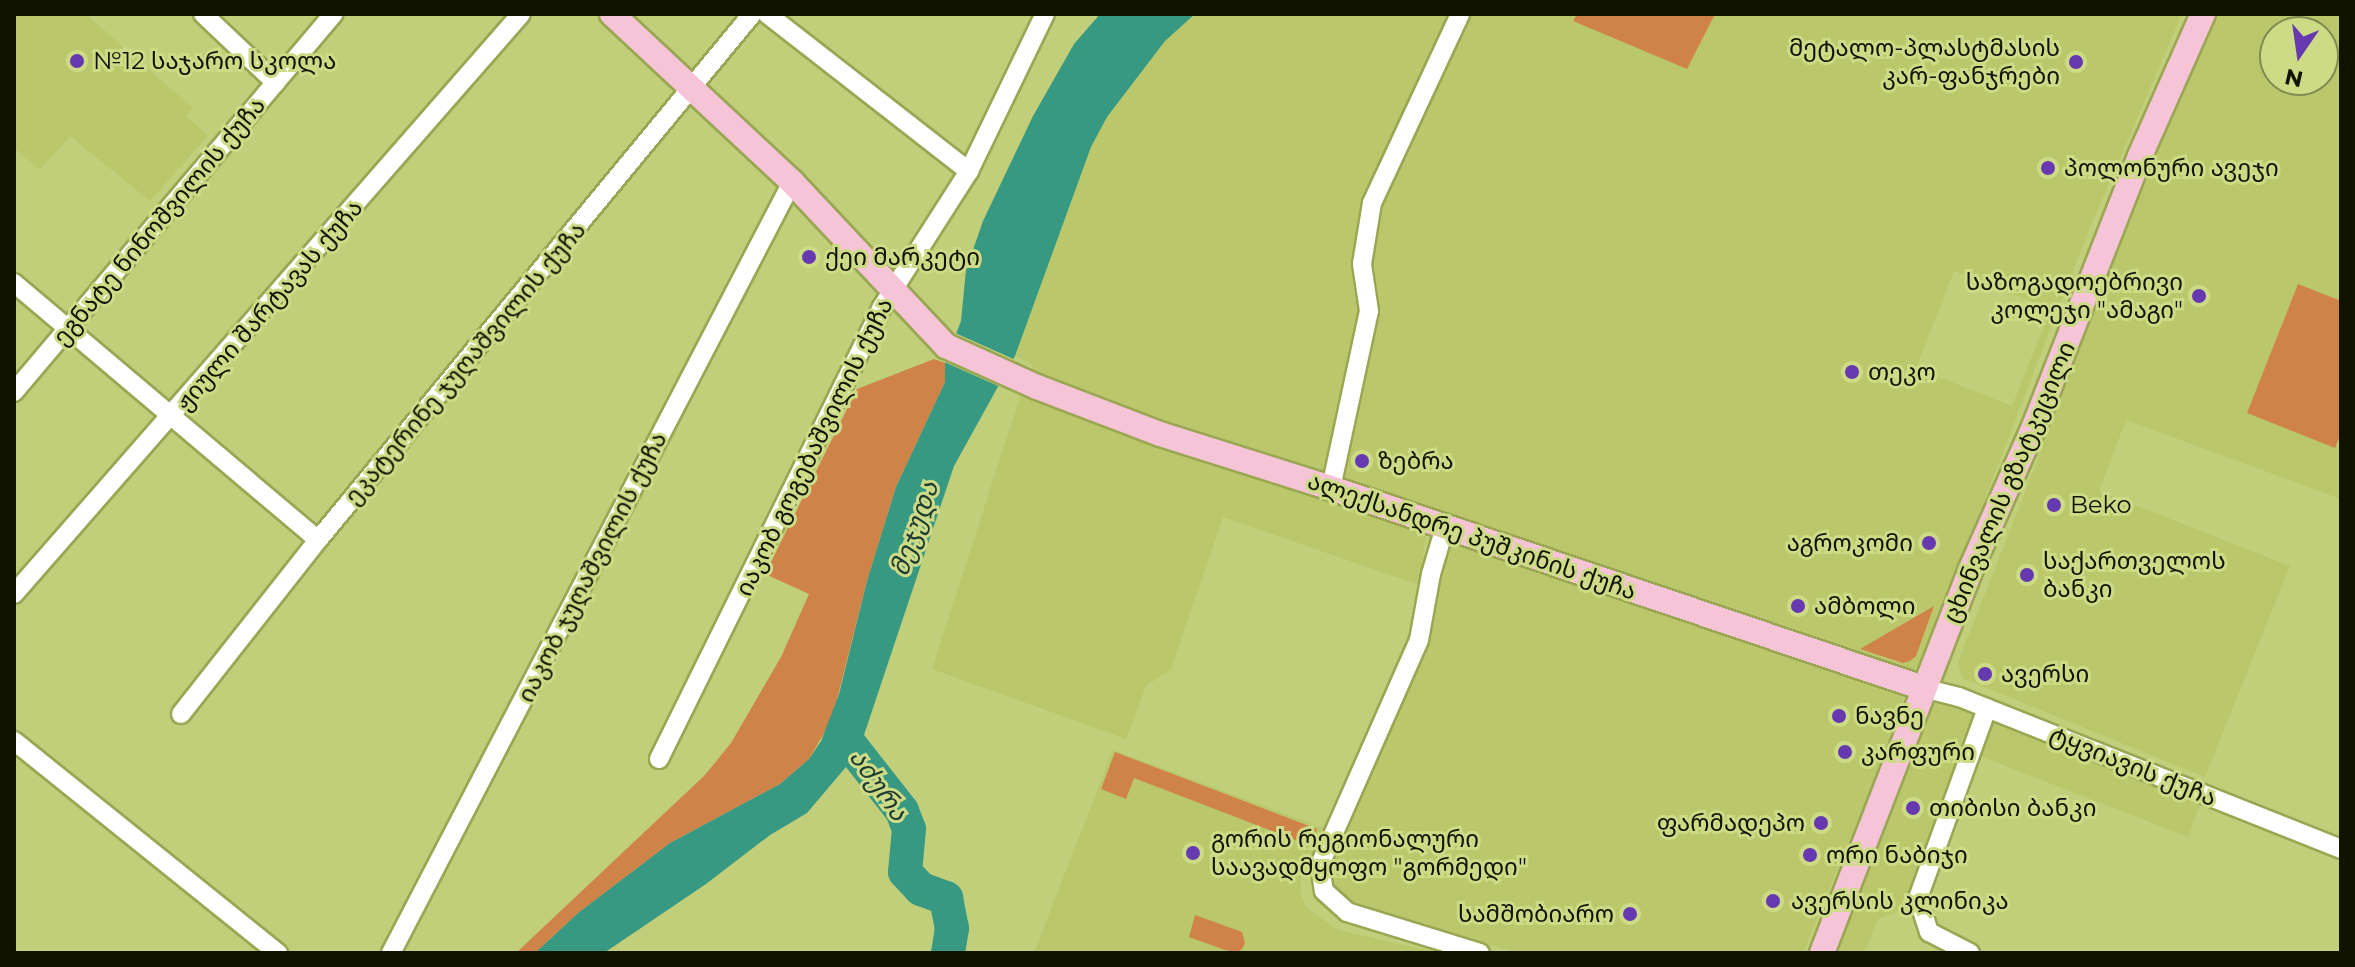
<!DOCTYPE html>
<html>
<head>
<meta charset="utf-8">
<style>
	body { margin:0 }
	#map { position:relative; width:2355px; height:967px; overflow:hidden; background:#c1ce7a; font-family:Montserrat,"Noto Sans Georgian",sans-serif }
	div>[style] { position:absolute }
	.built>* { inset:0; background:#bac86b }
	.green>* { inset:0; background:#d08349 }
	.water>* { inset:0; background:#389983 }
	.pier>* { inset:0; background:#c1ce7a; transform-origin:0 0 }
	.river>* { height:34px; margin:-17px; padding:0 17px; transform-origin:17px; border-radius:17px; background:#389983 }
	.roads { filter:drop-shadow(2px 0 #9aa653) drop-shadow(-2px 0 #9aa653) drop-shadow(0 2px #9aa653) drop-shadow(0 -2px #9aa653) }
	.minor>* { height:18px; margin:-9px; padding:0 9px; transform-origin:9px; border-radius:9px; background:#fff }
	.major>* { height:24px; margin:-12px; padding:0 12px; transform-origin:12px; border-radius:12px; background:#f6c4d7 }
	.dots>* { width:22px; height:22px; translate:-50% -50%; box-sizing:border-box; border:4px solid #cedb86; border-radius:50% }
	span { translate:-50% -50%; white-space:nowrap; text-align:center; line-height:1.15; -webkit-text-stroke:6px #cedb86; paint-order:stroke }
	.poi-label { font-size:24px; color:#101300 }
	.right { translate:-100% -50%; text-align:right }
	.left { translate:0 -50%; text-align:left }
	.street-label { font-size:24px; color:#101300 }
	.water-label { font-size:26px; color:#1d3a33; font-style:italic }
	.frame { position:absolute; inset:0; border:16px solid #101300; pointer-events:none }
	.north { position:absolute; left:2259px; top:16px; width:80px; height:80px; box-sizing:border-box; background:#cedb86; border:2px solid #828b50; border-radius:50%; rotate:193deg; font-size:22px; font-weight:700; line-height:32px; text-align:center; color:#101300 }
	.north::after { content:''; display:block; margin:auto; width:28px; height:36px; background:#6639b0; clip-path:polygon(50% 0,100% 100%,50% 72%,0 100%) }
</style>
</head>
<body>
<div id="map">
	<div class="built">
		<div style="clip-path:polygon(14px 14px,86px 14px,193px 108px,186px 116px,208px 136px,150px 201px,70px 136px,40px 170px,14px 148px)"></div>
		<div style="clip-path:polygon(evenodd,1195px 14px,2182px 14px,2089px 230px,1923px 659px,1914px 670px,1896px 670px,1033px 376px,1032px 364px,1015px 356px,1091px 147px,1107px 117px,1165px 41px,1195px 14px,1954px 271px,2051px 309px,2012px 406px,1916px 368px,1954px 271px)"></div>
		<div style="clip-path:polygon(evenodd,2216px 14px,2341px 14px,2341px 499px,2126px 420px,2099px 491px,2290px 566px,2205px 777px,1962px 678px,1958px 662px,2035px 467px,2143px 172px,2216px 14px,2275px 32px,2323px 32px,2323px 80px,2275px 80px,2275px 32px)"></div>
		<div style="clip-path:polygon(1021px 394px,1426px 534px,1419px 585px,1223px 517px,1171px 669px,1146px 686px,1126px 739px,932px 669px)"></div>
		<div style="clip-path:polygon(1453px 538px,1902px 694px,1903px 710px,1803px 953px,1518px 953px,1352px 902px,1334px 888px,1331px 864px,1420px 650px,1445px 550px)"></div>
		<div style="clip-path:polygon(1942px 699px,2201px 802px,2188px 837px,1965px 750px,1903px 909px,1878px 919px,1865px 953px,1829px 953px,1926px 710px)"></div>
		<div style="clip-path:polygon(1113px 750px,1323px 828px,1301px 878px,1301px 895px,1307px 908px,1338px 930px,1439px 953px,1034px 953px)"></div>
	</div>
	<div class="green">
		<div style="clip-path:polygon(1577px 14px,1715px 14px,1687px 69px,1573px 21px)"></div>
		<div style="clip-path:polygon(2298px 284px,2341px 301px,2341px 433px,2335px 448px,2247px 413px)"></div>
		<div style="clip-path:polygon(934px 359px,945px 363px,945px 382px,896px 487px,867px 581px,832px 719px,809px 759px,780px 784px,670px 843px,578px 913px,535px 953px,516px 953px,705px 775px,731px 743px,781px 657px,809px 594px,765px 574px,857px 389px)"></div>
		<div style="clip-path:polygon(1934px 606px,1916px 656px,1910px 661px,1903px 663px,1860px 649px)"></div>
		<div style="clip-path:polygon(1115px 752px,1317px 829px,1311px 846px,1134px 778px,1126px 799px,1101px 789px)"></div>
		<div style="clip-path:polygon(1195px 915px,1242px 932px,1245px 943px,1242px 949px,1237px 952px,1225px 950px,1189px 937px)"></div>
	</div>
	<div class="water">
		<div style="clip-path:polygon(1100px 14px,1195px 14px,1165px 41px,1107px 117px,1091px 147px,1015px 356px,954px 466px,862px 741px,851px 761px,807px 813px,770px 835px,706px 884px,604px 953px,535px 953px,578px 913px,670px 843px,780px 784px,809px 759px,821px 741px,839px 694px,867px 581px,896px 487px,945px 382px,945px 363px,961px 321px,966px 270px,983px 221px,1033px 116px,1074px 44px)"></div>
	</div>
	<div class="pier">
		<div style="left:953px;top:332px;width:70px;height:31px;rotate:24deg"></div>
	</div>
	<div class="river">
		<div style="left:844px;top:737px;width:94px;rotate:51.9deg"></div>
		<div style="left:902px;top:811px;width:19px;rotate:69deg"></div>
		<div style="left:909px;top:829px;width:43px;rotate:95.3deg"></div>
		<div style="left:905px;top:872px;width:23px;rotate:47deg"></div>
		<div style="left:921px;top:889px;width:27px;rotate:20deg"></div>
		<div style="left:946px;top:898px;width:31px;rotate:79deg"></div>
		<div style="left:952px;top:928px;width:25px;rotate:99deg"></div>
	</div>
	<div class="roads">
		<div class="minor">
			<div style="left:203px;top:14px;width:100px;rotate:43.4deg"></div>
			<div style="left:767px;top:14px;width:256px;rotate:37.9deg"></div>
			<div style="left:14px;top:283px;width:398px;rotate:40.2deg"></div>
			<div style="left:14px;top:392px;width:495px;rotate:-49.8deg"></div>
			<div style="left:1331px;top:488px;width:181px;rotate:-77.9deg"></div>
			<div style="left:1369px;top:311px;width:48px;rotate:-98.5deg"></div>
			<div style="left:1362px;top:264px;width:62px;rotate:-80.7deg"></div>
			<div style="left:1372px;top:203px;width:208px;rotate:-65deg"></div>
			<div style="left:1445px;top:527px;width:49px;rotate:106.6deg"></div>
			<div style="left:1431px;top:574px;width:67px;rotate:100.3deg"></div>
			<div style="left:1419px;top:640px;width:245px;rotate:113.8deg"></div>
			<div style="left:1320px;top:864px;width:27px;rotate:82deg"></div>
			<div style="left:1324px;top:891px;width:31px;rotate:42deg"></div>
			<div style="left:1347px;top:912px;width:139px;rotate:17.1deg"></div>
			<div style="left:14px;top:594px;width:770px;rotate:-48.84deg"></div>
			<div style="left:1923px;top:688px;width:37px;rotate:14deg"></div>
			<div style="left:1959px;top:697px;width:411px;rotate:21.7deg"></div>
			<div style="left:181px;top:714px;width:221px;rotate:-51.8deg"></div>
			<div style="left:318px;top:540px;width:682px;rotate:-50.47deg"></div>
			<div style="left:14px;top:741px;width:339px;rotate:38.8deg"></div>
			<div style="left:659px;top:759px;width:504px;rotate:-63.74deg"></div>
			<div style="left:882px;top:307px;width:161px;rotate:-57.4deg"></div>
			<div style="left:969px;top:171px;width:174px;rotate:-64.2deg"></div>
			<div style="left:391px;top:953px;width:869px;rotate:-62.52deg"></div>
			<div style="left:1970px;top:953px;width:46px;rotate:-152.9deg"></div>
			<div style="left:1929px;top:932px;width:36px;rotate:-108deg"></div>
			<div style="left:1918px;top:898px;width:202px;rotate:-70deg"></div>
		</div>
		<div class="major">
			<div style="left:612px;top:14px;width:246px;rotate:43deg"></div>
			<div style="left:792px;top:182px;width:225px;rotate:46.8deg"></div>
			<div style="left:946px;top:346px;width:100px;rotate:24.3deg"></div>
			<div style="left:1037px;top:387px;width:132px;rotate:20.9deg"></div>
			<div style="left:1160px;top:434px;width:179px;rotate:17.5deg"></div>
			<div style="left:1331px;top:488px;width:625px;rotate:18.67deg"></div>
			<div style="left:1822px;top:953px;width:410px;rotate:-68.8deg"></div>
			<div style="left:1970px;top:571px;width:161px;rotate:-66.1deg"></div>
			<div style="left:2035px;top:424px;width:288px;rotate:-68.6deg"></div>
			<div style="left:2140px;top:156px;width:155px;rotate:-66.1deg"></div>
		</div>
	</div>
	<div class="dots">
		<div style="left:77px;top:61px;background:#6639b0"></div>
		<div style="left:2076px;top:62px;background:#6639b0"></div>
		<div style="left:2048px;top:168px;background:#6639b0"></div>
		<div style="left:809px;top:257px;background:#6639b0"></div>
		<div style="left:2199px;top:296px;background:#6639b0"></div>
		<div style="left:1852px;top:372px;background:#6639b0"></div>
		<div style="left:1362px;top:461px;background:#6639b0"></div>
		<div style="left:2054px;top:505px;background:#6639b0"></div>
		<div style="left:1929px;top:543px;background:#6639b0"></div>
		<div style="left:2027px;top:575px;background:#6639b0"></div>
		<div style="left:1798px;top:606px;background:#6639b0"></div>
		<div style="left:1985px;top:674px;background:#6639b0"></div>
		<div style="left:1839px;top:716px;background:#6639b0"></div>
		<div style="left:1845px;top:752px;background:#6639b0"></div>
		<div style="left:1913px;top:808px;background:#6639b0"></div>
		<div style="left:1821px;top:823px;background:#6639b0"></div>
		<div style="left:1193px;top:853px;background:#6639b0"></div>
		<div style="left:1810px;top:855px;background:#6639b0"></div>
		<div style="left:1773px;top:901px;background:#6639b0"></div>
		<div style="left:1630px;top:914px;background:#6639b0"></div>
	</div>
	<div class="poi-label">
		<span class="right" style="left:2060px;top:62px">მეტალო-პლასტმასის<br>კარ-ფანჯრები</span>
		<span class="left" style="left:93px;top:61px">№12 საჯარო სკოლა</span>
		<span class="left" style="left:2064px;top:168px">პოლონური ავეჯი</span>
		<span class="left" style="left:825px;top:257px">ქეი მარკეტი</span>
		<span class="right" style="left:2183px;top:296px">საზოგადოებრივი<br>კოლეჯი "ამაგი"</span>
		<span class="left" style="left:1868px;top:372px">თეკო</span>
		<span class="left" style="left:1378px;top:461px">ზებრა</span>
		<span class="left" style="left:2070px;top:505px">Beko</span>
		<span class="right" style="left:1913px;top:543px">აგროკომი</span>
		<span class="left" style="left:2043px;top:575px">საქართველოს<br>ბანკი</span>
		<span class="left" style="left:1814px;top:606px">ამბოლი</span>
		<span class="left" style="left:2001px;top:674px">ავერსი</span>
		<span class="left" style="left:1855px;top:716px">ნავნე</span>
		<span class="left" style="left:1861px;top:752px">კარფური</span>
		<span class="left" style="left:1929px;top:808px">თიბისი ბანკი</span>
		<span class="right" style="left:1805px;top:823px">ფარმადეპო</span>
		<span class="left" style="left:1211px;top:853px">გორის რეგიონალური<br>საავადმყოფო "გორმედი"</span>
		<span class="left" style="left:1826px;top:855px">ორი ნაბიჯი</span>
		<span class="left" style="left:1791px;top:901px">ავერსის კლინიკა</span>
		<span class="right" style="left:1614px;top:914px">სამშობიარო</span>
	</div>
	<div class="street-label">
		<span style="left:159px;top:221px;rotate:-50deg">ეგნატე ნინოშვილის ქუჩა</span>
		<span style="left:269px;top:305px;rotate:-49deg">ჟიული შარტავას ქუჩა</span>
		<span style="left:465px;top:363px;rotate:-50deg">ეკატერინე ჯუღაშვილის ქუჩა</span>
		<span style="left:814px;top:447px;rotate:-64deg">იაკობ გოგებაშვილის ქუჩა</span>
		<span style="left:2009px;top:482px;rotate:-67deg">ცხინვალის გზატკეცილი</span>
		<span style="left:1472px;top:536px;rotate:19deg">ალექსანდრე პუშკინის ქუჩა</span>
		<span style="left:592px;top:567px;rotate:-63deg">იაკობ ჯუღაშვილის ქუჩა</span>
		<span style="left:2133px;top:766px;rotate:22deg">ტყვიავის ქუჩა</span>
	</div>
	<div class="water-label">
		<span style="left:915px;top:529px;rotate:-71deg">მეჯუდა</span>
		<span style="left:878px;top:785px;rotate:55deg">აძურა</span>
	</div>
	<div class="frame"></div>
	<div class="north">N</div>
</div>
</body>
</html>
